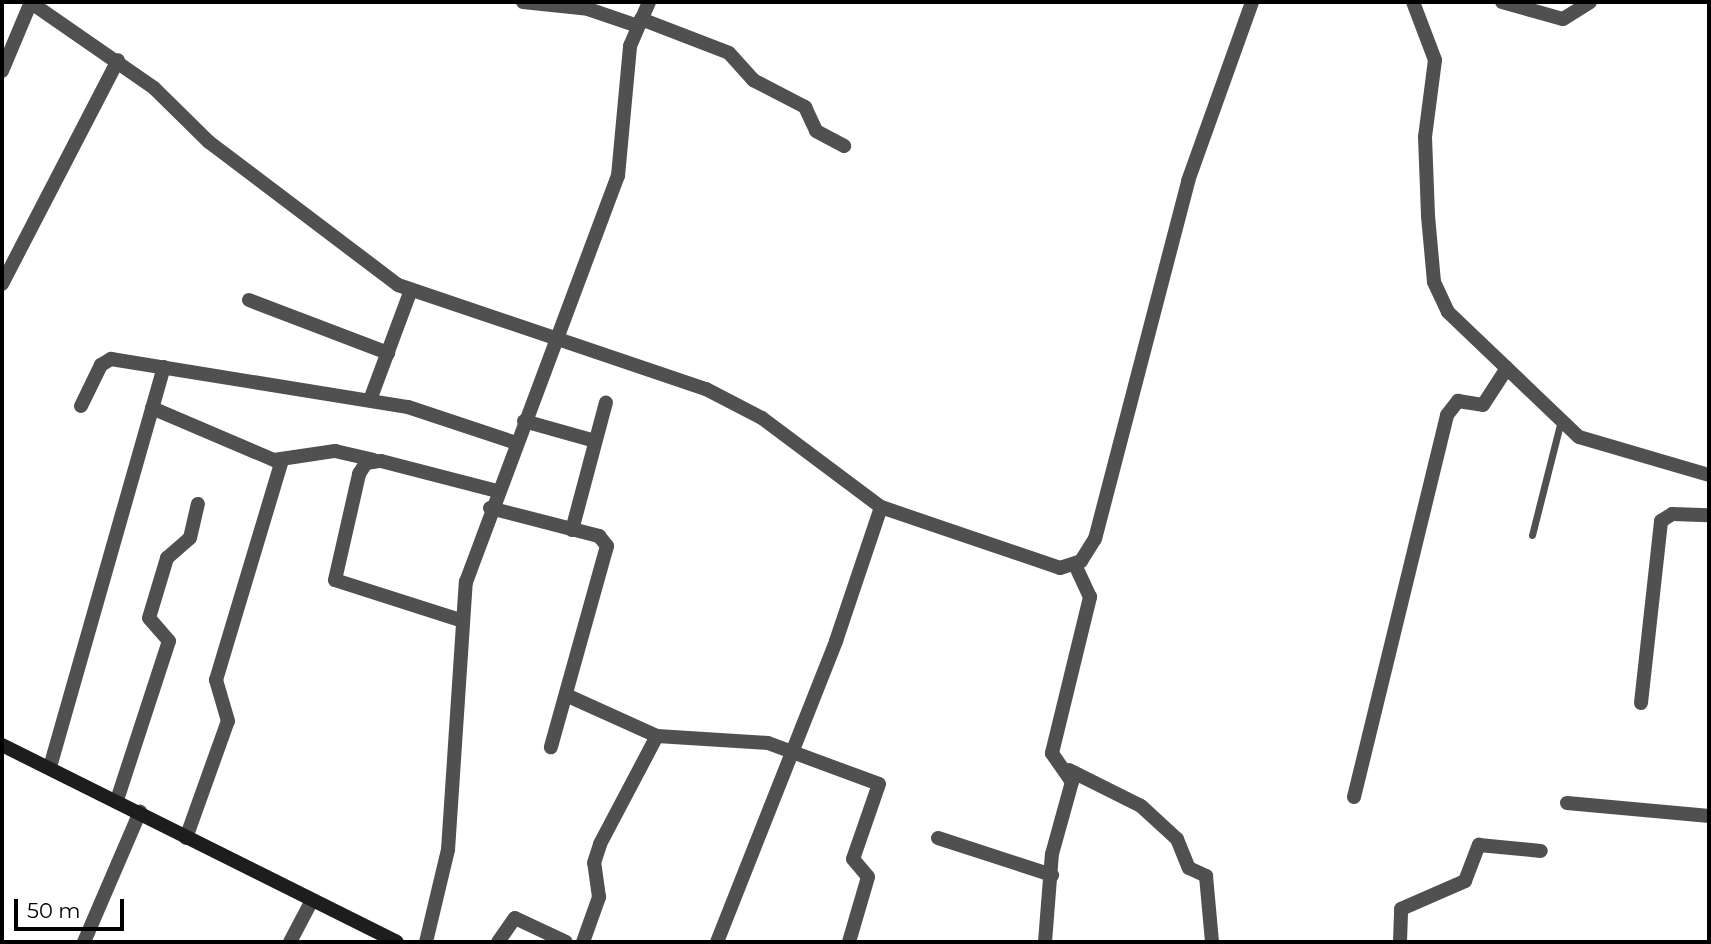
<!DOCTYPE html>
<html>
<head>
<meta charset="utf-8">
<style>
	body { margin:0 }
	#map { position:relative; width:1711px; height:944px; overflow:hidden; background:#fff; font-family:Montserrat,sans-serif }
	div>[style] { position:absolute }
	.lane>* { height:7px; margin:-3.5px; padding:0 3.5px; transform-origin:3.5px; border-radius:3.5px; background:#505050 }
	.street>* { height:14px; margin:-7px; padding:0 7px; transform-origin:7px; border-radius:7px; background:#505050 }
	.secondary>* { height:14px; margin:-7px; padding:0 7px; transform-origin:7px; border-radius:7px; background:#1d1d1d }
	span { translate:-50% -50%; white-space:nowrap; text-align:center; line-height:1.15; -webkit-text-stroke:5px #fff; paint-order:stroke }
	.frame { position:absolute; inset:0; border:4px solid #000; pointer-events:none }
	.scale { position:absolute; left:14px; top:899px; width:110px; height:32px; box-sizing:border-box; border:4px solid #000; border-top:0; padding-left:9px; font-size:21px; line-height:24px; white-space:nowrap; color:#000; -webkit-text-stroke:5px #fff; paint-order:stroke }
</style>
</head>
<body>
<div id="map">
	<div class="lane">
		<div style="left:1532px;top:535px;width:119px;rotate:-75.8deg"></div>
	</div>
	<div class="street">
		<div style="left:30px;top:2px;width:151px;rotate:34.7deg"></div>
		<div style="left:154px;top:88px;width:77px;rotate:44.5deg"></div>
		<div style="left:209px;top:142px;width:237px;rotate:37.1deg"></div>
		<div style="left:398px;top:285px;width:325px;rotate:18.7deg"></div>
		<div style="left:706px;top:389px;width:63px;rotate:27.4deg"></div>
		<div style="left:762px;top:418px;width:149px;rotate:36.8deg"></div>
		<div style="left:881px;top:507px;width:189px;rotate:18.8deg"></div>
		<div style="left:1060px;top:568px;width:22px;rotate:-18deg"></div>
		<div style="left:1081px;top:561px;width:26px;rotate:-58deg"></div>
		<div style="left:1095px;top:539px;width:370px;rotate:-75.4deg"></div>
		<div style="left:1188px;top:181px;width:190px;rotate:-70.3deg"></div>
		<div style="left:523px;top:2px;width:65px;rotate:6.1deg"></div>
		<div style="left:588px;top:9px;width:53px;rotate:18.8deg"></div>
		<div style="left:1413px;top:2px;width:62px;rotate:69.2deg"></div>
		<div style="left:1435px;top:60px;width:78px;rotate:97.4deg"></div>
		<div style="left:1425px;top:137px;width:79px;rotate:87.8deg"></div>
		<div style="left:1428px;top:216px;width:66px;rotate:84.8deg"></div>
		<div style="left:1434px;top:282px;width:33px;rotate:65deg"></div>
		<div style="left:1448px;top:312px;width:181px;rotate:43.7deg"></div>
		<div style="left:1579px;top:437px;width:135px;rotate:16.3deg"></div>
		<div style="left:1502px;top:2px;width:63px;rotate:15.6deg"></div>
		<div style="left:1563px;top:19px;width:32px;rotate:-32deg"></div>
		<div style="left:641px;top:19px;width:94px;rotate:21.1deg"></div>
		<div style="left:729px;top:53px;width:36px;rotate:48deg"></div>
		<div style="left:753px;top:80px;width:59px;rotate:27.4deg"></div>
		<div style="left:805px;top:107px;width:26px;rotate:65deg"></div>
		<div style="left:816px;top:131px;width:32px;rotate:28deg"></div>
		<div style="left:2px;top:71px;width:75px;rotate:-67.2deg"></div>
		<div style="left:2px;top:284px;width:252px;rotate:-62.6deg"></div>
		<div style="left:249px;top:300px;width:149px;rotate:20.9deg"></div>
		<div style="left:370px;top:400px;width:117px;rotate:-69.6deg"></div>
		<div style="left:81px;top:406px;width:46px;rotate:-64deg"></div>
		<div style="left:101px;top:365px;width:12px;rotate:-31deg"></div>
		<div style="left:111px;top:359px;width:301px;rotate:9.2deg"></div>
		<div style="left:408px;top:407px;width:114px;rotate:18.4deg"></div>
		<div style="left:152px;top:408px;width:133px;rotate:23.1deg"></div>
		<div style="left:274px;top:460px;width:62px;rotate:-8.4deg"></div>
		<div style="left:335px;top:451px;width:39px;rotate:13deg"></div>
		<div style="left:524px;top:421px;width:74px;rotate:15.7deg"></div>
		<div style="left:490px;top:508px;width:113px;rotate:14.4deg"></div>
		<div style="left:599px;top:536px;width:13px;rotate:51deg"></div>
		<div style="left:607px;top:546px;width:209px;rotate:105.6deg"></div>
		<div style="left:572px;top:530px;width:132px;rotate:-75.1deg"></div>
		<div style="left:460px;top:620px;width:131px;rotate:-162.3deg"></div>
		<div style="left:335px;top:580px;width:109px;rotate:-77.2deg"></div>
		<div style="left:359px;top:474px;width:13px;rotate:-58deg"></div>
		<div style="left:366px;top:463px;width:15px;rotate:-8deg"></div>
		<div style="left:381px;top:461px;width:120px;rotate:14.5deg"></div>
		<div style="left:566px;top:695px;width:100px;rotate:24.3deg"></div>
		<div style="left:657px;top:736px;width:111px;rotate:3.6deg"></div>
		<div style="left:768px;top:743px;width:118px;rotate:20.3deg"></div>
		<div style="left:879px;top:784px;width:79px;rotate:109.1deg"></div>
		<div style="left:853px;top:859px;width:23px;rotate:50deg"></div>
		<div style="left:868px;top:877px;width:68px;rotate:106.3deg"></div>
		<div style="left:1641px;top:703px;width:183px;rotate:-83.7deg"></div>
		<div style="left:1661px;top:521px;width:13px;rotate:-32deg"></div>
		<div style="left:1672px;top:514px;width:37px;rotate:2deg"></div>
		<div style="left:50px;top:767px;width:416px;rotate:-74.1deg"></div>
		<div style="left:1069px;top:770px;width:80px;rotate:26.6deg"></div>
		<div style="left:1141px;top:806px;width:49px;rotate:42.5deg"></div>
		<div style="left:1177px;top:839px;width:31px;rotate:68deg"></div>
		<div style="left:1189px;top:868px;width:19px;rotate:25deg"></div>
		<div style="left:1206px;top:876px;width:66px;rotate:84.8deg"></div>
		<div style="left:1354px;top:797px;width:393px;rotate:-76.3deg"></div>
		<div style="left:1447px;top:415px;width:18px;rotate:-52deg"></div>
		<div style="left:1458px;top:401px;width:25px;rotate:9deg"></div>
		<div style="left:1483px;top:405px;width:44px;rotate:-57deg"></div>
		<div style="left:117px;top:800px;width:167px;rotate:-71.9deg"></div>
		<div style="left:169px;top:641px;width:30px;rotate:-131deg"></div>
		<div style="left:149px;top:618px;width:63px;rotate:-73.3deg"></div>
		<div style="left:167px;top:558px;width:30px;rotate:-41deg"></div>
		<div style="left:190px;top:538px;width:35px;rotate:-77deg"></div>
		<div style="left:1567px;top:803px;width:143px;rotate:5.2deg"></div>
		<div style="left:186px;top:838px;width:124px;rotate:-70.3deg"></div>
		<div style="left:228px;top:721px;width:43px;rotate:-106.3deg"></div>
		<div style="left:216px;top:680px;width:230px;rotate:-73.3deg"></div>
		<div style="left:938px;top:838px;width:120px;rotate:18deg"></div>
		<div style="left:84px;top:942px;width:142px;rotate:-66.7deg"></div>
		<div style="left:290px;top:942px;width:45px;rotate:-62.3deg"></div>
		<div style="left:426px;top:942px;width:95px;rotate:-76.6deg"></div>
		<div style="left:448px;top:850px;width:269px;rotate:-86.2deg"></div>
		<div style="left:466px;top:582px;width:434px;rotate:-69.5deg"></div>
		<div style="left:618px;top:176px;width:131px;rotate:-84.7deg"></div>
		<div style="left:630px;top:46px;width:48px;rotate:-66.6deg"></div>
		<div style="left:498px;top:942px;width:29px;rotate:-55deg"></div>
		<div style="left:515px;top:918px;width:56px;rotate:25.2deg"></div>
		<div style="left:583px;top:942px;width:48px;rotate:-70.4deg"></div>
		<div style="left:599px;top:897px;width:34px;rotate:-98deg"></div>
		<div style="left:594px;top:863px;width:20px;rotate:-72deg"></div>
		<div style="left:600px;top:844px;width:122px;rotate:-62.2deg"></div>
		<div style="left:717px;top:942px;width:324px;rotate:-68.4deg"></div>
		<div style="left:836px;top:641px;width:141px;rotate:-71.4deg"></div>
		<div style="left:1045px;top:942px;width:88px;rotate:-85.5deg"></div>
		<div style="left:1052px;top:854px;width:75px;rotate:-74.5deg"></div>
		<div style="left:1072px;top:782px;width:35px;rotate:-125deg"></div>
		<div style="left:1052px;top:753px;width:161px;rotate:-76.3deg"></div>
		<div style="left:1090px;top:597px;width:35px;rotate:-115deg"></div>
		<div style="left:1400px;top:942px;width:33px;rotate:-88deg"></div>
		<div style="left:1401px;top:909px;width:70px;rotate:-23.6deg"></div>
		<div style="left:1465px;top:881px;width:39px;rotate:-69deg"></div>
		<div style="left:1479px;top:845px;width:62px;rotate:5.5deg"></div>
	</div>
	<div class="secondary">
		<div style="left:2px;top:745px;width:441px;rotate:26.5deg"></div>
	</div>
	<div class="frame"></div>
	<div class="scale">50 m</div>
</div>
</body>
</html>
